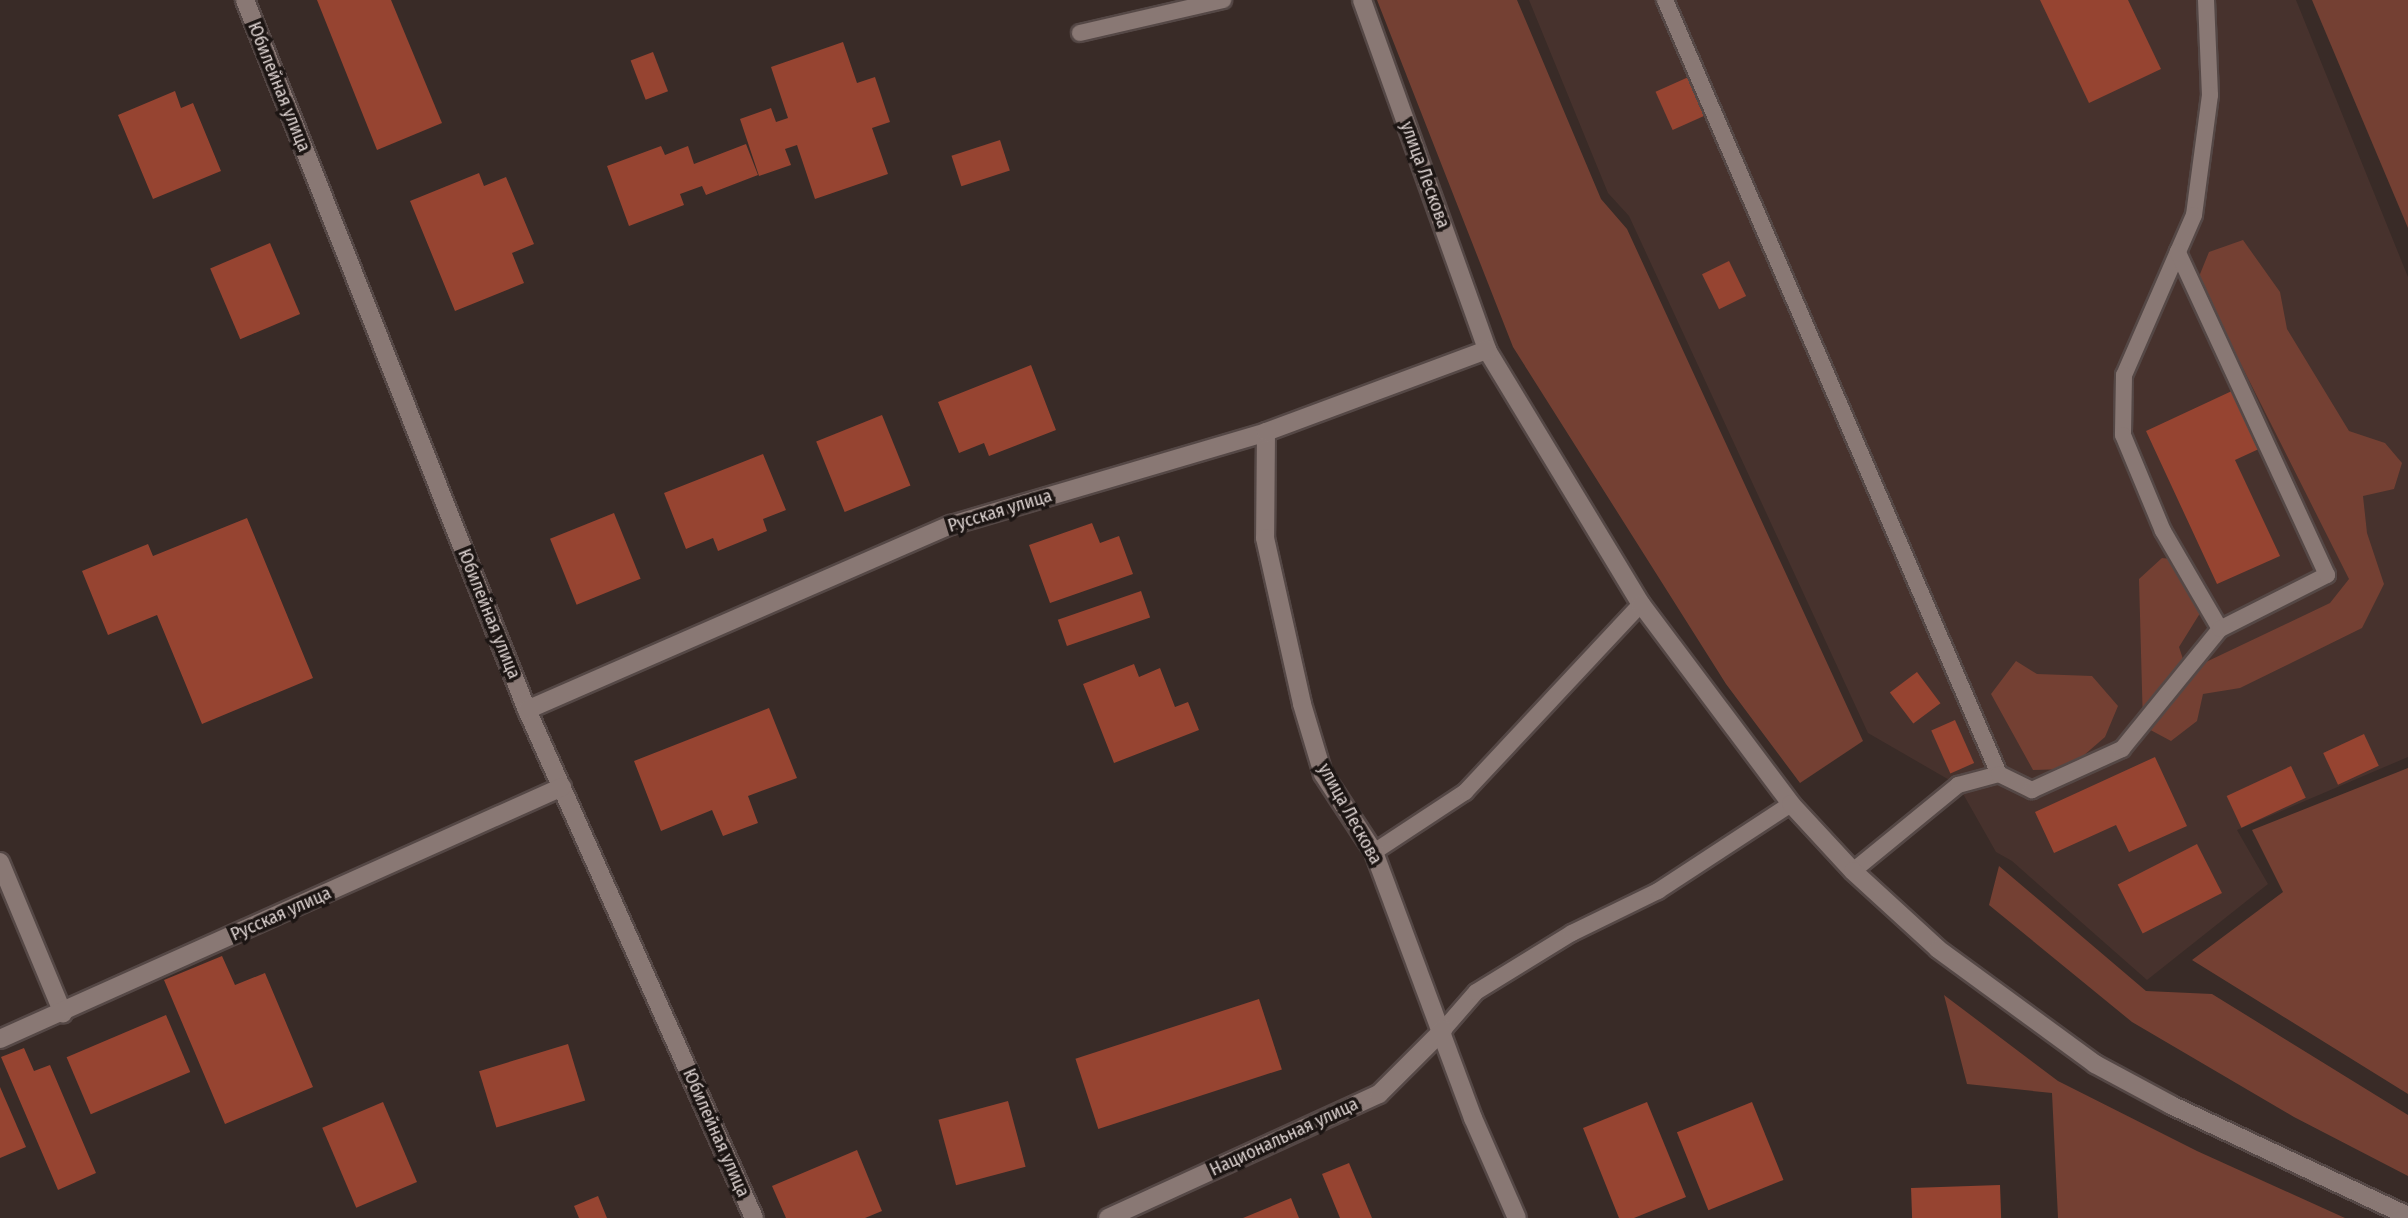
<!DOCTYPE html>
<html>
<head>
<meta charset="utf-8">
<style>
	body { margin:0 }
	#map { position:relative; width:2408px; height:1218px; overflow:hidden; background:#392b27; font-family:"Fira Sans Condensed",sans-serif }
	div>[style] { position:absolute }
	.built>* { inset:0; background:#47322d }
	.green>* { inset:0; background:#744033 }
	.building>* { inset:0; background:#964431; transform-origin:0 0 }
	.roads { filter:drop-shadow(2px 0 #554846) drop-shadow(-2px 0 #554846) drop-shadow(0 2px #554846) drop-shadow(0 -2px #554846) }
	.lane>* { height:16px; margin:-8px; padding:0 8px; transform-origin:8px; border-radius:8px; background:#897874 }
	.street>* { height:18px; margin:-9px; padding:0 9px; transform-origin:9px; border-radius:9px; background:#897874 }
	span { translate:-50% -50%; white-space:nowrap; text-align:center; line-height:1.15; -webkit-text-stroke:7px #1c1513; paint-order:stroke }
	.street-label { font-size:18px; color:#dcd2d0 }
</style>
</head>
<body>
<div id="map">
	<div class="built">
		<div style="clip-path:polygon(1529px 0,2296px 0,2408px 277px,2408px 757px,2237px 830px,2268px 884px,2147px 980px,2012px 861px,1996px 852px,1958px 785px,1868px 733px,1629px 216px,1608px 193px)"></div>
	</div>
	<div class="green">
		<div style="clip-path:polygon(1377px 0,1517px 0,1601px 199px,1627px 229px,1863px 741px,1800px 783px,1726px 684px,1513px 347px)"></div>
		<div style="clip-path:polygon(2312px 0,2408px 0,2408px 228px)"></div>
		<div style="clip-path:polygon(2243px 240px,2280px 292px,2287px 329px,2349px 431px,2385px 443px,2402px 463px,2394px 489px,2363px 496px,2367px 533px,2384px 584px,2362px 628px,2240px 688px,2203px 694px,2197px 721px,2171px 741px,2143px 726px,2139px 579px,2162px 558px,2189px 561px,2202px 610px,2179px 647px,2187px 671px,2330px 603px,2349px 579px,2198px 279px,2209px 252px)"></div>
		<div style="clip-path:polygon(2016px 661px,2037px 674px,2092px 676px,2118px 706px,2105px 737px,2068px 769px,2033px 770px,1991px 694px)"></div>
		<div style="clip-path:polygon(2408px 768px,2408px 1094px,2192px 960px,2283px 892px,2252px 830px)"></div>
		<div style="clip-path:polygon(1999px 866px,2146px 991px,2212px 994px,2408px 1115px,2408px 1176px,2294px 1117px,2132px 1022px,1989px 905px)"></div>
		<div style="clip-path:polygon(1944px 995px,2058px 1081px,2197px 1151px,2345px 1218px,2058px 1218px,2052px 1093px,1967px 1084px)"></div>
	</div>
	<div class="building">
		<div style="clip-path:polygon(317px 0,391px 0,442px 123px,377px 150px)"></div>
		<div style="clip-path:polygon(2040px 0,2128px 0,2161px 69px,2089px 103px)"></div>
		<div style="clip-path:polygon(843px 42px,857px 83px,875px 77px,890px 122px,872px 128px,888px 174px,815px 199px,797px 145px,785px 149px,791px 165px,759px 176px,740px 119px,771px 108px,776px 122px,788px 118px,771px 67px)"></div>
		<div style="left:653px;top:52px;width:42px;height:24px;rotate:69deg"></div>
		<div style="left:1693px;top:75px;width:42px;height:41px;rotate:66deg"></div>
		<div style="clip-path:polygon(175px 91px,181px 108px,193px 103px,221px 171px,153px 199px,118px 115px)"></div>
		<div style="left:1000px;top:140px;width:32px;height:51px;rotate:72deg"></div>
		<div style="clip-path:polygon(746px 144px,758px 175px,706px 195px,702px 186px,680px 194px,684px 205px,629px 226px,607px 166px,661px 146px,665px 155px,688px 146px,694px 164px)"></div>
		<div style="clip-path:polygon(479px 173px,484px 186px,506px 177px,534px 244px,512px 253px,524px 283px,455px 311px,410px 201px)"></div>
		<div style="left:270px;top:243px;width:77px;height:65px;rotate:67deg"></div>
		<div style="left:1729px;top:261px;width:39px;height:30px;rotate:64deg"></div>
		<div style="clip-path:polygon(1031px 365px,1056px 430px,989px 456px,984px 443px,959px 453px,938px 402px)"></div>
		<div style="clip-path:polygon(2234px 390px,2261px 448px,2235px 460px,2280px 556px,2217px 584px,2146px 431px)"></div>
		<div style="left:882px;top:415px;width:76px;height:71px;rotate:68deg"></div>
		<div style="clip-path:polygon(763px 454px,786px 510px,763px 519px,767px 531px,718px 551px,713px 538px,686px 549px,664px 493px)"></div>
		<div style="left:614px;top:513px;width:71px;height:69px;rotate:68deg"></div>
		<div style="clip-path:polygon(247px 518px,313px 678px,202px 724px,157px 615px,108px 635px,82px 571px,148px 544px,153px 556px)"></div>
		<div style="clip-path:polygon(1092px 523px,1100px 543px,1119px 536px,1133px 574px,1050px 603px,1029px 545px)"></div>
		<div style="left:1141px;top:591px;width:28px;height:88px;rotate:71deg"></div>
		<div style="clip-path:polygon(1134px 664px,1139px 677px,1160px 668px,1175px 707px,1188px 702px,1199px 730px,1114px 763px,1083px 684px)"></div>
		<div style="left:1917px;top:672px;width:39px;height:34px;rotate:53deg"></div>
		<div style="clip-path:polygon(769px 708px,797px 778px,748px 796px,758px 823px,723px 836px,712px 810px,661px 831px,634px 761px)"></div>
		<div style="left:1955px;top:720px;width:47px;height:26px;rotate:66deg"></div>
		<div style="left:2364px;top:734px;width:35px;height:45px;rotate:65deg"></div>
		<div style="clip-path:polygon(2155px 757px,2187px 826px,2129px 852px,2116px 825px,2054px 853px,2035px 812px)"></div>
		<div style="left:2291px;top:766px;width:35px;height:71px;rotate:65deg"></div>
		<div style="left:2197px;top:844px;width:55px;height:89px;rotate:63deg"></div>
		<div style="clip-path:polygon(222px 956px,235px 985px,265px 973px,313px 1087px,225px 1124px,164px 980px)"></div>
		<div style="left:1259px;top:999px;width:74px;height:193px;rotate:72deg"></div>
		<div style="left:166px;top:1015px;width:62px;height:108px;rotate:67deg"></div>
		<div style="left:568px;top:1044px;width:59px;height:93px;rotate:73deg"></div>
		<div style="clip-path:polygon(24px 1048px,34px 1071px,50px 1065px,96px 1173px,58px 1190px,1px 1057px)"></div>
		<div style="clip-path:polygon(0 1087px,26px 1147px,0 1158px)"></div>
		<div style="left:1008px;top:1101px;width:68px;height:72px;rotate:75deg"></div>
		<div style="left:383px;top:1102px;width:87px;height:66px;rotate:67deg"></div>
		<div style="clip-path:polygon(1647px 1102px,1686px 1197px,1634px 1218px,1619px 1218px,1583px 1128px)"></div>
		<div style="left:1752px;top:1102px;width:84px;height:81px;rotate:68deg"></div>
		<div style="clip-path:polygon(857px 1150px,882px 1211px,865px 1218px,786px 1218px,772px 1186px)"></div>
		<div style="clip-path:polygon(1349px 1163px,1372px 1218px,1340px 1218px,1322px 1174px)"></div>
		<div style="left:2000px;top:1185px;width:33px;height:89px;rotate:88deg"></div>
		<div style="clip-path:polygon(598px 1196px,607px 1218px,579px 1218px,574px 1206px)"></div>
		<div style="clip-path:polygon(1291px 1198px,1299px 1218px,1243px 1218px)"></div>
	</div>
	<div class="roads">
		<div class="lane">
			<div style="left:1665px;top:0;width:843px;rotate:66.66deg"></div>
			<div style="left:2206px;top:0;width:95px;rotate:87.6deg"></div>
			<div style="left:2210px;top:95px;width:121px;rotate:97.6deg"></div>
			<div style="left:2194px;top:215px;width:175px;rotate:113.6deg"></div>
			<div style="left:2124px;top:375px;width:60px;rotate:91deg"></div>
			<div style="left:2123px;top:435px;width:104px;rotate:67.4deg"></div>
			<div style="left:2163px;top:531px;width:113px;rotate:59.8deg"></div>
			<div style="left:1080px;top:33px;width:147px;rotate:-13deg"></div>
			<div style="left:1374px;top:852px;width:109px;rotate:-33.4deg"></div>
			<div style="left:1465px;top:792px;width:258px;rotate:-46.9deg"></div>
			<div style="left:1853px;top:871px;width:136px;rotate:-39.3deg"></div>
			<div style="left:1958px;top:785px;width:42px;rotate:-15deg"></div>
			<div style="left:1999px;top:774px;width:37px;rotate:26deg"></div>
			<div style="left:2032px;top:790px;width:99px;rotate:-24.5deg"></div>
			<div style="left:2122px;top:749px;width:155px;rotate:-50.8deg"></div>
			<div style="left:2220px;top:629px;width:120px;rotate:-26.8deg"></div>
			<div style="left:2327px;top:575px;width:356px;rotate:-114.8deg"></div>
			<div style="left:1443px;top:1030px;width:50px;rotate:-49deg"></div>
			<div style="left:1476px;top:992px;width:113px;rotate:-31.6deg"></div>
			<div style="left:1572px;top:933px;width:96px;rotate:-26deg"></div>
			<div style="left:1658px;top:891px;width:159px;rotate:-33.2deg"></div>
		</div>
		<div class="street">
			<div style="left:245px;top:0;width:764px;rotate:68.34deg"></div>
			<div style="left:527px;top:710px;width:556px;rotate:65.92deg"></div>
			<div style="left:1362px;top:0;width:372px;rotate:70.3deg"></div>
			<div style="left:1487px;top:350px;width:297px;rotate:58.8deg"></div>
			<div style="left:1641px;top:604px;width:250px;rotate:53.1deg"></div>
			<div style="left:1791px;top:804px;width:91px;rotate:47.2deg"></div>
			<div style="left:1853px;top:871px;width:115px;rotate:42.5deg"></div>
			<div style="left:1938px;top:949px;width:195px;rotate:36.2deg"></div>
			<div style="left:2095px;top:1064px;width:86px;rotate:28.3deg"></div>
			<div style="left:2171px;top:1105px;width:262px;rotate:25.1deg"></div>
			<div style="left:1266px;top:432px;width:106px;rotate:90.5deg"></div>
			<div style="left:1265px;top:538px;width:170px;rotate:77.4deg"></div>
			<div style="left:1302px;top:704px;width:73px;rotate:73.3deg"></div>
			<div style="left:1323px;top:774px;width:93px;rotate:56.8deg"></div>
			<div style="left:1374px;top:852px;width:284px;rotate:69.6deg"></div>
			<div style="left:1473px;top:1118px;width:109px;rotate:66.3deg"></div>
			<div style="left:527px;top:710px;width:463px;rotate:-23.6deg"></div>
			<div style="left:951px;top:525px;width:328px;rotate:-16.4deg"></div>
			<div style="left:1266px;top:432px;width:236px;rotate:-20.4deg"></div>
			<div style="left:0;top:862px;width:164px;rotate:67.4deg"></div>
			<div style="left:0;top:1039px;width:616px;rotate:-24.15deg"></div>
			<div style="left:1108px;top:1218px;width:298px;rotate:-24.6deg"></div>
			<div style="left:1379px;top:1094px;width:91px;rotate:-45deg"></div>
		</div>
	</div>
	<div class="street-label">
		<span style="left:279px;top:87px;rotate:68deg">Юбилейная улица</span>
		<span style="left:1425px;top:175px;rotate:70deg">улица Лескова</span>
		<span style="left:1000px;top:511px;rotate:-17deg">Русская улица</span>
		<span style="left:489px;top:614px;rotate:68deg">Юбилейная улица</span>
		<span style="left:1350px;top:814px;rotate:61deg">улица Лескова</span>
		<span style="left:281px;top:914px;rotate:-24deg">Русская улица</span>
		<span style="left:716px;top:1133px;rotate:66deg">Юбилейная улица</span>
		<span style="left:1284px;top:1137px;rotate:-25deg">Национальная улица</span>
	</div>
</div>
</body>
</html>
